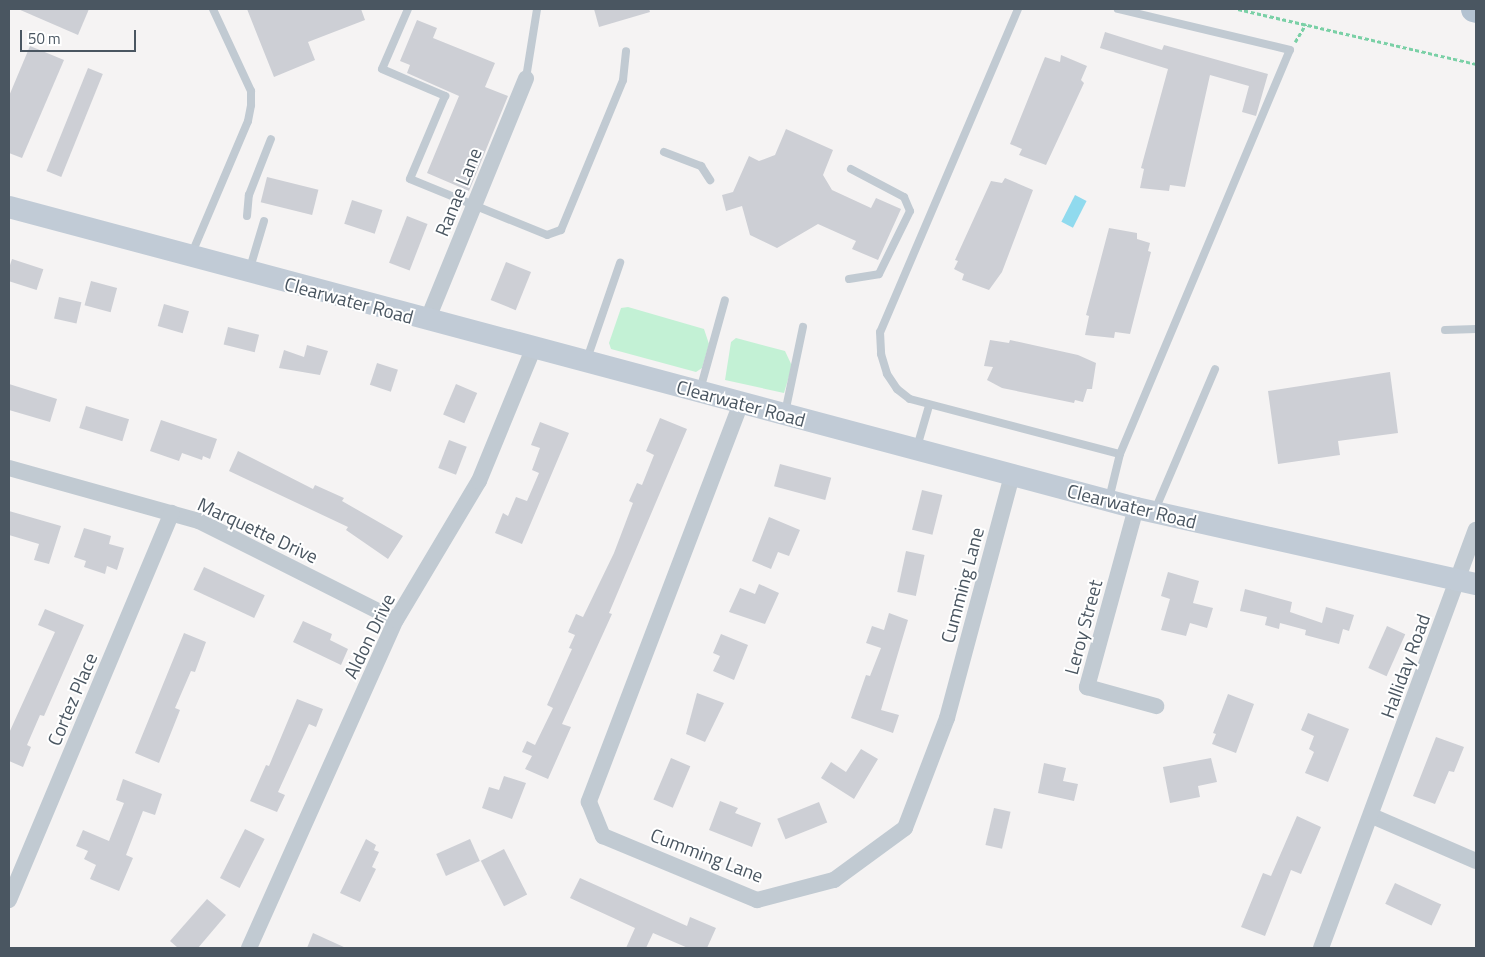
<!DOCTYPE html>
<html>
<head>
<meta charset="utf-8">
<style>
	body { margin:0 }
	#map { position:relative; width:1485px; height:957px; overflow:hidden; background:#f5f3f3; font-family:"Titillium Web",sans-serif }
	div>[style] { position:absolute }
	.green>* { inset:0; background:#c3f1d5 }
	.water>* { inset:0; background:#90daee; transform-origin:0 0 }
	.building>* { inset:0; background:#cdcfd5; transform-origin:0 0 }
	.path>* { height:2.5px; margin-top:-1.25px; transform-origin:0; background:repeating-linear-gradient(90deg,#7ad0a6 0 4px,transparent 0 6.5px) }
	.lane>* { height:8px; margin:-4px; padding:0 4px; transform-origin:4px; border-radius:4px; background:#c1cad2 }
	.street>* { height:16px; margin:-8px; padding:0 8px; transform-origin:8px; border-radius:8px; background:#c1cad2 }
	.secondary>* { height:22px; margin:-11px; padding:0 11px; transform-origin:11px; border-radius:11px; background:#c1cbd6 }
	.primary>* { height:25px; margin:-12.5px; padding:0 12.5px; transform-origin:12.5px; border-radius:12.5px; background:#b3c2d1 }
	span { translate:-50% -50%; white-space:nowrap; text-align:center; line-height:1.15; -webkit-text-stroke:4px #fff; paint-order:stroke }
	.street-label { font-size:19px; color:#4a5661 }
	.frame { position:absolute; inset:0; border:10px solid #4a5661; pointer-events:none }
	.scale { position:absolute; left:20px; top:30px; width:116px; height:22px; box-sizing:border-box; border:2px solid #4a5661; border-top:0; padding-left:6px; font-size:15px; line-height:18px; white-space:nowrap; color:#4a5661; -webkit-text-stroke:4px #fff; paint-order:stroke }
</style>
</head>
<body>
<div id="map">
	<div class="green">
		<div style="clip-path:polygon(628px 307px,704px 329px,709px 344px,702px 368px,696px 372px,611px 349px,609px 343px,621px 308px)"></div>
		<div style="clip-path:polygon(736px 338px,785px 351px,792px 366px,784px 393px,725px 380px,731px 342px)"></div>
	</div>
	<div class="water">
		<div style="left:1075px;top:195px;width:13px;height:30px;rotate:27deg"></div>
	</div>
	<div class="building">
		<div style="clip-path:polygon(18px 9px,89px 9px,78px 35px)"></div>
		<div style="clip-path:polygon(247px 9px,361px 9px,365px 20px,308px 42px,315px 60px,274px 77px)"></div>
		<div style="clip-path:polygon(594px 9px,649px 9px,650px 12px,599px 27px)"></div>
		<div style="clip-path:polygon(417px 20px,437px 28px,433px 38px,495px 63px,485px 87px,508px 96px,469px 191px,427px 173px,459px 96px,407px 73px,410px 65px,400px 61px)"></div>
		<div style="clip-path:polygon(1105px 32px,1162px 50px,1164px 45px,1268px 74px,1256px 116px,1242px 112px,1249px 86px,1210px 75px,1185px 187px,1170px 185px,1169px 191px,1140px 188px,1144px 169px,1141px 168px,1168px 69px,1100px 48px)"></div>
		<div style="clip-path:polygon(30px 46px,64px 60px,22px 158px,9px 153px,9px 96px)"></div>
		<div style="clip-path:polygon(1061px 55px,1087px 66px,1081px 80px,1084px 83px,1046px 165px,1019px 155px,1022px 149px,1010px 144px,1045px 57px,1060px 62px)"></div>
		<div style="left:88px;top:68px;width:16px;height:111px;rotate:22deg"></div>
		<div style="clip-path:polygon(786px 129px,833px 150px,823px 175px,832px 190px,871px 208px,876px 198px,901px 209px,878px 260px,852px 249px,856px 241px,818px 224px,777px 248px,750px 235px,742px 206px,726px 211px,722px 195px,733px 192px,749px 156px,759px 161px,775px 155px)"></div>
		<div style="left:267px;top:177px;width:53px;height:26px;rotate:14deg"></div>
		<div style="clip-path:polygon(1005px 178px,1033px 190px,1002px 272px,989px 290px,962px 280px,964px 274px,954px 269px,958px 261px,955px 260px,991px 181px,1002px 183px)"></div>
		<div style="left:352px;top:200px;width:32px;height:25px;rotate:18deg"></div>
		<div style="left:407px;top:216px;width:22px;height:50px;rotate:21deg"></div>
		<div style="clip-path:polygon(1109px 228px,1137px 233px,1137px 239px,1150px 243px,1148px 251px,1151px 252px,1130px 334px,1115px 332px,1114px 338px,1085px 335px,1089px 316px,1086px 315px)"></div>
		<div style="left:12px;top:259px;width:33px;height:22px;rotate:18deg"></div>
		<div style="left:506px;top:262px;width:27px;height:41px;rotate:22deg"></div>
		<div style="left:91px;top:281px;width:27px;height:25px;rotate:15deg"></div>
		<div style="left:59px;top:297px;width:23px;height:22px;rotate:13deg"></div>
		<div style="left:164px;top:304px;width:26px;height:23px;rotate:16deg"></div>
		<div style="left:228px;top:327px;width:32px;height:18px;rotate:14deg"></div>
		<div style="clip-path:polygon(990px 340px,1009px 343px,1010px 340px,1078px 355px,1096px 363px,1092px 389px,1087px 389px,1083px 402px,1075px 400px,1074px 403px,1002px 388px,987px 380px,993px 367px,984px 366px)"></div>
		<div style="clip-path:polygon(307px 345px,328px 351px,320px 375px,279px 368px,284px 350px,304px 357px)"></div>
		<div style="left:377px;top:363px;width:22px;height:23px;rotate:18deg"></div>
		<div style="clip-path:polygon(1390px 372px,1398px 433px,1338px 441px,1340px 455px,1278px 464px,1268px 391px)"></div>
		<div style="clip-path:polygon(9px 384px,57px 399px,50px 422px,9px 410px)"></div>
		<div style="left:456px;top:384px;width:23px;height:33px;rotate:23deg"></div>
		<div style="left:86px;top:406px;width:45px;height:23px;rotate:17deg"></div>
		<div style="clip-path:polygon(660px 418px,687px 429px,609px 613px,612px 614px,562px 724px,571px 727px,548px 779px,525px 769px,532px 756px,522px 752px,527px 741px,535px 745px,553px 708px,547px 705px,572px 649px,569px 648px,575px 635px,568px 632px,576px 614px,583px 617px,614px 553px,633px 503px,629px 501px,637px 483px,642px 485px,654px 455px,646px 451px)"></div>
		<div style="clip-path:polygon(161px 420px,217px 439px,210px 459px,203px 456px,202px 460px,182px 453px,179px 461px,150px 451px)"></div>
		<div style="clip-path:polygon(540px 422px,569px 433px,522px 544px,495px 533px,503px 513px,508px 516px,516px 497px,527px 501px,539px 473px,532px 470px,540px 448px,531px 445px)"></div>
		<div style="left:449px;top:440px;width:19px;height:30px;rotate:21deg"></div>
		<div style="clip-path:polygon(238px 451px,313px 489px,315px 485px,344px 498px,342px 501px,403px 536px,388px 559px,346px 530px,348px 527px,229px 471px)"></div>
		<div style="left:780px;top:464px;width:53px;height:23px;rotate:15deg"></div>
		<div style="left:922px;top:490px;width:21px;height:41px;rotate:14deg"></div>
		<div style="clip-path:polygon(9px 511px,61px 526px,49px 564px,34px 560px,39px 544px,9px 535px)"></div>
		<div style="clip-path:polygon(769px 517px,800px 530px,789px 556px,778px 552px,771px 569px,752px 561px)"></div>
		<div style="clip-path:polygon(84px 528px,111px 536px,109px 544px,124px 548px,117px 570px,107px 566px,105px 574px,84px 567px,86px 561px,74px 557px)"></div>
		<div style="left:906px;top:551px;width:19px;height:42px;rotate:12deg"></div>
		<div style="left:204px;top:567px;width:67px;height:25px;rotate:25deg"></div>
		<div style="clip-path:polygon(1168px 572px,1199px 581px,1193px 603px,1213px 608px,1207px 628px,1190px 623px,1186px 636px,1161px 630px,1170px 599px,1161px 596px)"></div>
		<div style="clip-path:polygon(759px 584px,779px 593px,765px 624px,729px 612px,740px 588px,755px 594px)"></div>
		<div style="clip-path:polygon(1245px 589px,1292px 602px,1290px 612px,1322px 623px,1326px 607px,1354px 615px,1349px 631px,1343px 629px,1339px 644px,1305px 635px,1306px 630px,1280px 623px,1279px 629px,1265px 625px,1267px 617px,1240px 611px)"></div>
		<div style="clip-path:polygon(45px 609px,84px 625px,44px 716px,40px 715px,27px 745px,31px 747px,23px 767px,9px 761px,9px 733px,55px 632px,38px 625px)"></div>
		<div style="clip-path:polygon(889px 613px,908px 620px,881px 710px,899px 715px,893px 733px,851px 718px,866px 675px,870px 676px,881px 648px,866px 643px,872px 626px,884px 630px)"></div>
		<div style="clip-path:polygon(303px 621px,332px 634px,330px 640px,348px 649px,341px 665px,293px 642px)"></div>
		<div style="left:1387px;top:626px;width:20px;height:46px;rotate:24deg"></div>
		<div style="clip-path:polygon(184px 633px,206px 642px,195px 672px,191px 671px,175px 708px,180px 710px,159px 763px,135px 753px)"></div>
		<div style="clip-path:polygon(721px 634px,748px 645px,734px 680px,713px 671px,720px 656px,713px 653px)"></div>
		<div style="clip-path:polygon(697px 693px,724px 703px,705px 742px,686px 734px)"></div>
		<div style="clip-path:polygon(1228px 694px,1254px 704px,1236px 753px,1212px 744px,1216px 734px,1213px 733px)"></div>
		<div style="clip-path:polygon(297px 699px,323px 709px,316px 727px,309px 724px,278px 792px,285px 795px,277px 812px,250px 801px,266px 765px,269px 766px)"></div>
		<div style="clip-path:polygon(1308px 713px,1349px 729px,1328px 782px,1305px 773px,1314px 752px,1309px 749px,1314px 736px,1301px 730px)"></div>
		<div style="clip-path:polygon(1436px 737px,1464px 747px,1454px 772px,1449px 771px,1435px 804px,1413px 796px)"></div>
		<div style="clip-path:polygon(861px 749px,878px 759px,854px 799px,821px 778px,831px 762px,846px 772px)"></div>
		<div style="left:671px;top:758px;width:21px;height:45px;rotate:23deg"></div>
		<div style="clip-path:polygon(1211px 758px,1217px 782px,1198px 786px,1200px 797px,1170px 803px,1163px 767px)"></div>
		<div style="clip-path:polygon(1044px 763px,1066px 768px,1063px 781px,1078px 784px,1074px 801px,1038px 793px)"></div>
		<div style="clip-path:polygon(504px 776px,526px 783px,512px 819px,482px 808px,489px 787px,499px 790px)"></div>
		<div style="clip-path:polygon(123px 779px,162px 794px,155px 815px,143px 811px,126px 855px,133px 858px,119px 891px,90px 879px,96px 865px,84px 859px,88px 851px,76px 846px,83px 830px,109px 841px,124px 803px,116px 800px)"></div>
		<div style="clip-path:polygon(720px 801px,738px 808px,735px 813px,761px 823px,752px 847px,709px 830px)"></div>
		<div style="left:819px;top:802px;width:22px;height:45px;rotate:68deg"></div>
		<div style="left:994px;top:808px;width:17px;height:38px;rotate:13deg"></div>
		<div style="clip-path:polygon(1297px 816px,1321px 827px,1301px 874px,1291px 870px,1265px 936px,1241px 927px,1263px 873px,1271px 876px)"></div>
		<div style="left:245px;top:829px;width:22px;height:55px;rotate:27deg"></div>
		<div style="clip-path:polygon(366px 839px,376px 845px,374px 850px,379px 852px,372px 867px,376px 869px,360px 902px,340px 893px)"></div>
		<div style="left:470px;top:839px;width:24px;height:37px;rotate:66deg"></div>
		<div style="left:504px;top:849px;width:51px;height:26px;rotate:63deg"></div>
		<div style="clip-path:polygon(580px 878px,687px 926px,690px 917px,716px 928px,707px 948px,688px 948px,653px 933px,646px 948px,626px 948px,635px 928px,570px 898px)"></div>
		<div style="left:1395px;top:883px;width:51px;height:23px;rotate:25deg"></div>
		<div style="clip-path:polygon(207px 899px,226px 915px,198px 948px,178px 948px,170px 941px)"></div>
		<div style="clip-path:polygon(313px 933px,346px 948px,307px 948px)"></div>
	</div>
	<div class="path">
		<div style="left:1238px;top:9px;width:244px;rotate:13deg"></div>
		<div style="left:1295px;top:42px;width:21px;rotate:-59deg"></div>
	</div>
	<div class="lane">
		<div style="left:408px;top:9px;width:65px;rotate:113.4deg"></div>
		<div style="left:382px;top:69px;width:69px;rotate:23.2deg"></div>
		<div style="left:445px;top:96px;width:90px;rotate:112.9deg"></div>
		<div style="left:410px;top:179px;width:148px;rotate:22.2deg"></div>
		<div style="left:547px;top:235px;width:15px;rotate:-20deg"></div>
		<div style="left:561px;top:230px;width:162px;rotate:-67.5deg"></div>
		<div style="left:623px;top:80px;width:29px;rotate:-84deg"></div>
		<div style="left:1018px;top:9px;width:351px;rotate:113.1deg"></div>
		<div style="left:880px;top:332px;width:22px;rotate:87deg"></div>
		<div style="left:881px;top:354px;width:21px;rotate:73deg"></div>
		<div style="left:887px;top:374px;width:18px;rotate:56deg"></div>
		<div style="left:897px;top:389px;width:16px;rotate:38deg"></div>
		<div style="left:910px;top:399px;width:217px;rotate:14.7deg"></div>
		<div style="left:526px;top:78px;width:70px;rotate:-80.9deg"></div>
		<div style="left:664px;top:152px;width:40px;rotate:21deg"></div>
		<div style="left:701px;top:166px;width:17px;rotate:57deg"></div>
		<div style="left:247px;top:216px;width:21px;rotate:-85deg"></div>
		<div style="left:249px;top:195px;width:60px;rotate:-68.6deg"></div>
		<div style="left:192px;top:253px;width:143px;rotate:-67deg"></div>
		<div style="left:248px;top:121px;width:16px;rotate:-79deg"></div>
		<div style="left:251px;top:105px;width:14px;rotate:-90deg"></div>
		<div style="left:251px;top:91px;width:90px;rotate:-114.9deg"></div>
		<div style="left:250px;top:268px;width:49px;rotate:-73.4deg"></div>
		<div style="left:849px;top:279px;width:30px;rotate:-9deg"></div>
		<div style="left:879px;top:274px;width:70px;rotate:-63.8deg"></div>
		<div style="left:910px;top:211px;width:15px;rotate:-113deg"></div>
		<div style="left:904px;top:197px;width:60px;rotate:-152.2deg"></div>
		<div style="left:1445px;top:330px;width:31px;rotate:-2deg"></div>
		<div style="left:587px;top:359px;width:102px;rotate:-71deg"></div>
		<div style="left:700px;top:390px;width:93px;rotate:-74.5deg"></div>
		<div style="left:785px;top:413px;width:88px;rotate:-78.2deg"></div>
		<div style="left:917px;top:447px;width:43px;rotate:-73.7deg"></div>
		<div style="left:1109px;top:499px;width:46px;rotate:-76.3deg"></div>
		<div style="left:1120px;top:454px;width:438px;rotate:-67.2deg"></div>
		<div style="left:1290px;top:50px;width:177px;rotate:-166.6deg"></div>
		<div style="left:1155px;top:510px;width:153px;rotate:-66.9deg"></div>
	</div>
	<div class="street">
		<div style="left:427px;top:321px;width:262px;rotate:-67.8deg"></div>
		<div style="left:741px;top:403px;width:427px;rotate:110.9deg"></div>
		<div style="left:589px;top:802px;width:37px;rotate:68deg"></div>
		<div style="left:603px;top:836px;width:167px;rotate:22.6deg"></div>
		<div style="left:757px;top:900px;width:80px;rotate:-14.6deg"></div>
		<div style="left:834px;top:880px;width:88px;rotate:-36.2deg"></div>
		<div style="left:905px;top:828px;width:118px;rotate:-69.1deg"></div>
		<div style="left:947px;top:718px;width:251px;rotate:-75deg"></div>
		<div style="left:9px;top:468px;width:197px;rotate:15.6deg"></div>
		<div style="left:199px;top:521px;width:220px;rotate:26.7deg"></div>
		<div style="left:1136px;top:508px;width:186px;rotate:105.3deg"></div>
		<div style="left:1087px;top:687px;width:72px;rotate:15.4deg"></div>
		<div style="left:1372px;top:816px;width:113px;rotate:23.4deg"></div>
		<div style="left:9px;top:900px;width:420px;rotate:-67.2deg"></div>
		<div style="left:249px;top:948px;width:359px;rotate:-65.9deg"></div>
		<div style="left:396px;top:620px;width:162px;rotate:-59.2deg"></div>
		<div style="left:479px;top:481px;width:145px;rotate:-67.7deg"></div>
		<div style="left:1321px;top:948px;width:446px;rotate:-69.7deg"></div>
	</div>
	<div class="secondary">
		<div style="left:9px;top:207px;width:1167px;rotate:14.95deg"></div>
		<div style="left:1136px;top:508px;width:348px;rotate:12.6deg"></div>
	</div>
	<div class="primary">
		<div style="left:1473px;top:9px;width:3px;rotate:18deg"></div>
	</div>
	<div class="street-label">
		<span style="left:458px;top:192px;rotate:-68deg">Ranae Lane</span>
		<span style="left:349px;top:300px;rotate:15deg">Clearwater Road</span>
		<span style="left:741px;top:403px;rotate:15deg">Clearwater Road</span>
		<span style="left:1132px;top:506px;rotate:14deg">Clearwater Road</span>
		<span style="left:258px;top:530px;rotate:25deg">Marquette Drive</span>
		<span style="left:962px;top:585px;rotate:-75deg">Cumming Lane</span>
		<span style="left:1083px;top:627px;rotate:-75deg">Leroy Street</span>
		<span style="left:369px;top:636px;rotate:-64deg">Aldon Drive</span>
		<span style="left:1405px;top:666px;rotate:-70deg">Halliday Road</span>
		<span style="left:72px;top:699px;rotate:-67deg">Cortez Place</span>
		<span style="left:707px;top:855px;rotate:21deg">Cumming Lane</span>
	</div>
	<div class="frame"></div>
	<div class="scale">50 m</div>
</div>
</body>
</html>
